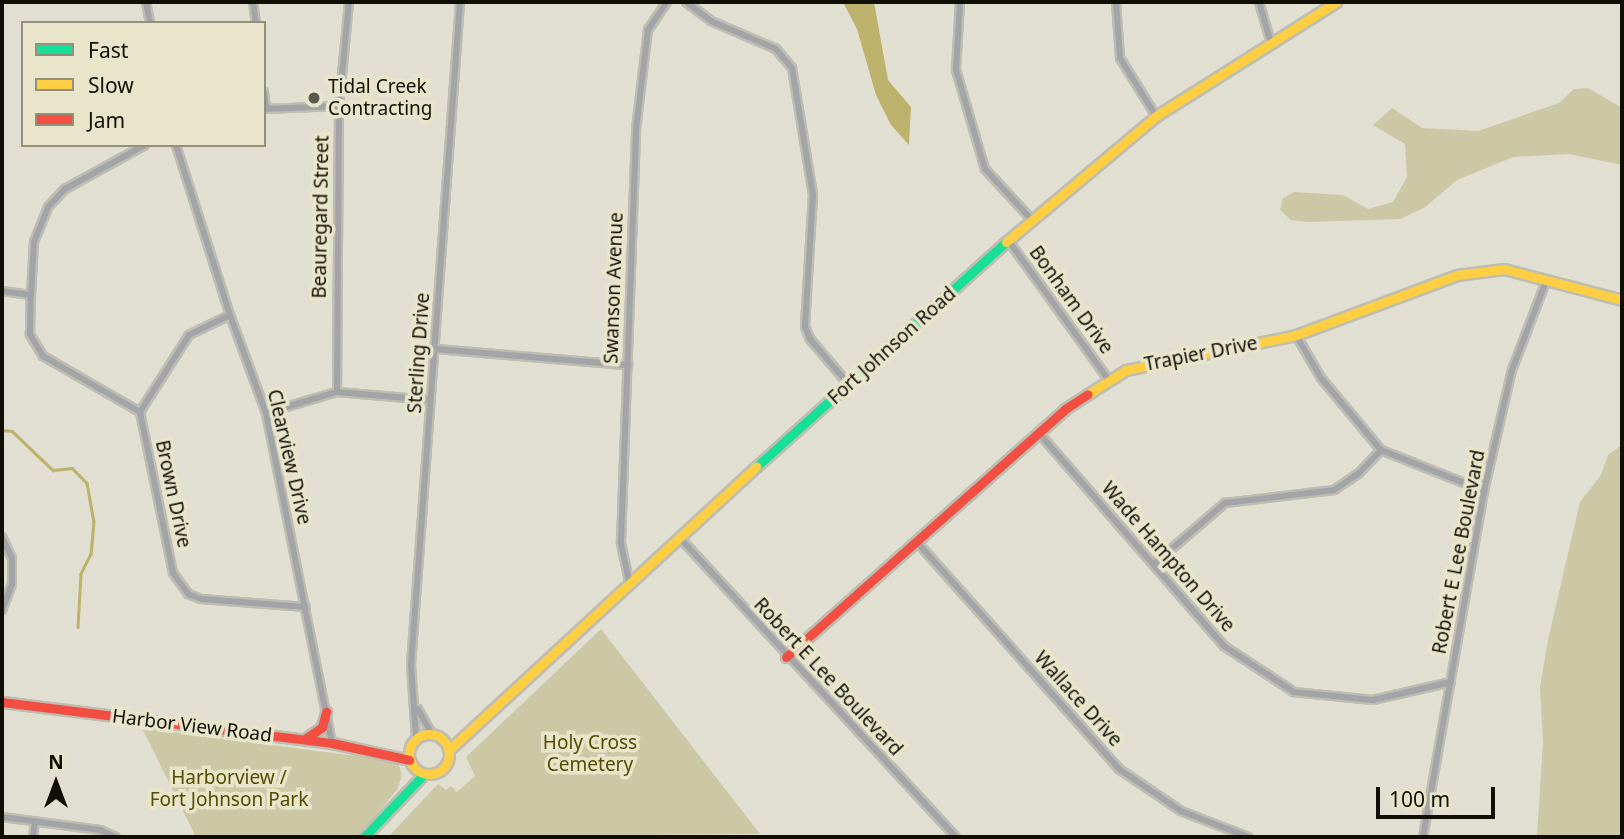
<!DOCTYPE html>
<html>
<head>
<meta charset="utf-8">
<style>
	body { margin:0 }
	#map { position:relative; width:1624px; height:839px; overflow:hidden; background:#e1dfd1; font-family:"Noto Sans",sans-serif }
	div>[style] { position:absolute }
	.green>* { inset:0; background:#ccc7a4 }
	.water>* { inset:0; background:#bcb26b }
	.stream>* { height:2.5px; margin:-1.25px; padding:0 1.25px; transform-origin:1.25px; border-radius:1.25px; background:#bcb26b }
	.roads { filter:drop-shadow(2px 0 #bebdb2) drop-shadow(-2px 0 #bebdb2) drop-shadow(0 2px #bebdb2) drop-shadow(0 -2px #bebdb2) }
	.street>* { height:6px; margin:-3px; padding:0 3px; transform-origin:3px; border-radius:3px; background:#a2a4a8 }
	.fast>* { height:9px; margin:-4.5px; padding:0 4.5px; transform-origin:4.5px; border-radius:4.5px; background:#16e098 }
	.slow>* { height:9px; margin:-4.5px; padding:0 4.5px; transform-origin:4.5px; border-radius:4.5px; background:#ffcf43 }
	.slow>.ring { margin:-4.5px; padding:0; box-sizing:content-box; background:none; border:9px solid #ffcf43; border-radius:50% }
	.jam>* { height:9px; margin:-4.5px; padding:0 4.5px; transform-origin:4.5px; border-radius:4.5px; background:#f24e42 }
	.dots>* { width:19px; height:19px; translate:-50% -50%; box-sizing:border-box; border:4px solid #e8e5ca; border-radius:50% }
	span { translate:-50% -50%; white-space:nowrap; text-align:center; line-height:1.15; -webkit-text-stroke:7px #e8e5ca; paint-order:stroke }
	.poi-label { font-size:19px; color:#100f06 }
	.left { translate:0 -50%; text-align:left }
	.street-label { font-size:19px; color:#100f06 }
	.park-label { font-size:19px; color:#554c00 }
	.frame { position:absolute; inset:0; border:4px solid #100f06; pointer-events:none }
	.legend { position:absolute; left:21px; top:21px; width:245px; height:126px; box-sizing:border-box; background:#e8e5ca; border:2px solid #928f7c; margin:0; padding:9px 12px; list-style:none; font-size:21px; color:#100f06 }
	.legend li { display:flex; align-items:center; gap:14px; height:35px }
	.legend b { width:35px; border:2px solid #928f7c }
	.north { position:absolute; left:21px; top:748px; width:70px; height:70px; -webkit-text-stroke:5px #e8e5ca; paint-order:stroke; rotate:0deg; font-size:19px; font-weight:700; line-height:28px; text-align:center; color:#100f06 }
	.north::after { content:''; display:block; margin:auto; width:24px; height:32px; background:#100f06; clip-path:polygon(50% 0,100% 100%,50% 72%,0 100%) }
	.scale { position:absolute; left:1376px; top:787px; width:119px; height:32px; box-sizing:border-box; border:4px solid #100f06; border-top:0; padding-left:9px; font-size:21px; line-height:24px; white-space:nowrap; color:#100f06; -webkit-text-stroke:5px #e8e5ca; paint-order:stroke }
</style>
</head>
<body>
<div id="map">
	<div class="green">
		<div style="clip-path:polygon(1588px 88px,1622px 108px,1622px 165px,1569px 154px,1513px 157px,1457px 180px,1424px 208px,1400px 219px,1308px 222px,1291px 220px,1280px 210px,1283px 198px,1294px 192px,1343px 195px,1368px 209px,1393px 202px,1407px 177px,1405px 144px,1373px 125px,1392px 108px,1422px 128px,1478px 131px,1559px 103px,1574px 89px)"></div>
		<div style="clip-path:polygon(1622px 445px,1622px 837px,1537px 837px,1543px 743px,1540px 687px,1548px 640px,1580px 502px,1601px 475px,1608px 455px)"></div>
		<div style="clip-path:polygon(601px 629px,760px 834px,388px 837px,438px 784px,446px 790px,451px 786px,457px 792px,475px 776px,466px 757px)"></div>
		<div style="clip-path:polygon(142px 728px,356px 756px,362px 753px,398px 762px,402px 776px,397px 790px,358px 837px,196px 837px)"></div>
	</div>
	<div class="water">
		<div style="clip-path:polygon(843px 2px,874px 2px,888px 80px,911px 107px,909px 145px,891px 125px,876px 95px,857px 29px)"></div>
	</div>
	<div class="stream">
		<div style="left:2px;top:430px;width:10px;rotate:6deg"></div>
		<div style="left:12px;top:431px;width:57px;rotate:43.6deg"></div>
		<div style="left:53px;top:470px;width:19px;rotate:-6deg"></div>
		<div style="left:72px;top:468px;width:21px;rotate:45deg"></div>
		<div style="left:87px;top:483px;width:39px;rotate:80deg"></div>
		<div style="left:94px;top:521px;width:33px;rotate:95deg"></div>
		<div style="left:91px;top:554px;width:22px;rotate:117deg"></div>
		<div style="left:81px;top:574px;width:53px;rotate:93.2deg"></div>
	</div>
	<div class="roads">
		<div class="street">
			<div style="left:146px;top:2px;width:21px;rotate:79deg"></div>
			<div style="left:253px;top:2px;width:21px;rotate:82deg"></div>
			<div style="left:686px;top:2px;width:31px;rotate:37deg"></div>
			<div style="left:711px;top:21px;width:71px;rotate:23.3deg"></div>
			<div style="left:776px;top:49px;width:25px;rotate:50deg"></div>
			<div style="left:792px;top:68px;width:129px;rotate:80.6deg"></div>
			<div style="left:813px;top:195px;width:132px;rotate:93.5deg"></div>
			<div style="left:805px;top:327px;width:13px;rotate:67deg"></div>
			<div style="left:810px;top:339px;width:62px;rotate:49.6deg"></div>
			<div style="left:960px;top:2px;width:68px;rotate:93.4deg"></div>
			<div style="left:956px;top:70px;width:103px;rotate:73.7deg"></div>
			<div style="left:985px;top:169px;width:68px;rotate:47.4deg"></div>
			<div style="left:1116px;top:2px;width:56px;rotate:85.9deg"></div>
			<div style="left:1120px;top:58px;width:68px;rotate:58.2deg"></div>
			<div style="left:1259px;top:2px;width:43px;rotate:73.7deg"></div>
			<div style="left:264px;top:92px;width:16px;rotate:83deg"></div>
			<div style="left:264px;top:109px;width:75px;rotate:-2.3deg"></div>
			<div style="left:176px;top:145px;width:178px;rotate:72.4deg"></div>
			<div style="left:230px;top:315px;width:104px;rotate:69.8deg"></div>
			<div style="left:266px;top:413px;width:337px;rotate:78.7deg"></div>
			<div style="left:1008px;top:240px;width:171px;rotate:54.3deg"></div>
			<div style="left:2px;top:291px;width:29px;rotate:8deg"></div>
			<div style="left:230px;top:315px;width:46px;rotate:154deg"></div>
			<div style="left:189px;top:335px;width:91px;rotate:122.5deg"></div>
			<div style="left:140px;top:412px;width:164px;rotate:78.4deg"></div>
			<div style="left:173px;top:573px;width:26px;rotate:54deg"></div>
			<div style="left:188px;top:594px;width:14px;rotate:21deg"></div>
			<div style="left:201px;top:599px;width:105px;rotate:4.4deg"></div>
			<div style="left:1296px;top:335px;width:50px;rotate:59.8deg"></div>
			<div style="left:1321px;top:378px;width:94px;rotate:50.2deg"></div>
			<div style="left:1381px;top:450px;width:111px;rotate:21.7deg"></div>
			<div style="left:436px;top:349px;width:193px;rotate:4.8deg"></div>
			<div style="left:337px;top:392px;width:286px;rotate:-89.6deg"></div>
			<div style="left:339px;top:106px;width:104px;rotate:-84.5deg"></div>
			<div style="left:140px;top:412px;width:112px;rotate:-150deg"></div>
			<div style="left:43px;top:356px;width:26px;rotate:-121deg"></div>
			<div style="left:30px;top:334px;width:39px;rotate:-89deg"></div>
			<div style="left:31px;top:295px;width:53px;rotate:-86.8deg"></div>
			<div style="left:34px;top:242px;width:38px;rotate:-68deg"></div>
			<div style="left:48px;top:207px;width:25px;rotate:-47deg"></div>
			<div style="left:65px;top:189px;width:91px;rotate:-28.8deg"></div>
			<div style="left:266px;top:413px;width:74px;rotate:-16.5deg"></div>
			<div style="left:337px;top:392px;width:93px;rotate:4.9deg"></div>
			<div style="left:1038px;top:432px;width:284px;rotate:49deg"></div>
			<div style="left:1224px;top:646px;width:84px;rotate:33.3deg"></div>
			<div style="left:1294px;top:692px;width:79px;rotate:5.8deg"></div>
			<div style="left:1373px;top:700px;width:80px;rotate:-13deg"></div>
			<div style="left:2px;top:537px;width:23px;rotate:65deg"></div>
			<div style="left:12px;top:558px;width:26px;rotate:90deg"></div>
			<div style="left:12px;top:584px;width:28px;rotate:111deg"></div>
			<div style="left:679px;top:537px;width:408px;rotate:47.3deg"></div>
			<div style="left:916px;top:541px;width:305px;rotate:48.3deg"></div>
			<div style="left:1119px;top:769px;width:75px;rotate:34.1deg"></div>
			<div style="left:1181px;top:811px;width:72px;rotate:21.2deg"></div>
			<div style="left:1154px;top:564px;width:94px;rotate:-40.7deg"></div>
			<div style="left:1225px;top:503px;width:110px;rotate:-6.8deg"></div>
			<div style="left:1334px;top:490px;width:29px;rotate:-34deg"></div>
			<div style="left:1358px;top:474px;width:33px;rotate:-46deg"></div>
			<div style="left:629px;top:581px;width:40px;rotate:-102deg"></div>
			<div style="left:621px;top:542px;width:413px;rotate:-87.9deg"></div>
			<div style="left:636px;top:129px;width:100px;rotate:-83.1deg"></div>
			<div style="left:648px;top:30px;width:34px;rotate:-56deg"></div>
			<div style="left:418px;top:709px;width:29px;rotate:61deg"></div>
			<div style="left:416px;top:738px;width:73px;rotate:-93.9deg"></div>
			<div style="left:411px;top:665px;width:665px;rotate:-85.77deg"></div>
			<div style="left:2px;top:817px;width:99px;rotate:7.6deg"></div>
			<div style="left:100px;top:830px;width:17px;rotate:24deg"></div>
			<div style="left:33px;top:837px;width:16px;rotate:-83deg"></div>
			<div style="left:1423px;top:837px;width:351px;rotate:-80deg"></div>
			<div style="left:1484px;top:491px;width:124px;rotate:-77deg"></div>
			<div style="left:1512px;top:370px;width:97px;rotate:-69deg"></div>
		</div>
		<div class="fast">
			<div style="left:756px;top:467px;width:336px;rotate:-42deg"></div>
			<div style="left:364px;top:837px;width:87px;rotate:-46.4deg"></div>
		</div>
		<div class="slow">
			<div style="left:1006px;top:242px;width:196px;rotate:-40deg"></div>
			<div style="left:1156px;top:116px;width:213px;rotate:-32.3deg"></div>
			<div style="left:1088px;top:394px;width:45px;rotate:-32.3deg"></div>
			<div style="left:1126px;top:370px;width:174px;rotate:-11.6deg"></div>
			<div style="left:1296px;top:335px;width:172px;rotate:-20.4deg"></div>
			<div style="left:1457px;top:275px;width:47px;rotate:-7.3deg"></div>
			<div style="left:1504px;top:269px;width:122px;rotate:14.7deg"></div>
			<div class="ring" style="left:409px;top:734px;width:31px;height:31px"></div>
			<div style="left:449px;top:750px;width:418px;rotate:-42.7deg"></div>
		</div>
		<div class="jam">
			<div style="left:786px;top:657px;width:373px;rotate:-41.6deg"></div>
			<div style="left:1065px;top:409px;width:27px;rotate:-33deg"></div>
			<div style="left:2px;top:702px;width:333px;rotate:7.1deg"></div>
			<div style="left:332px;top:743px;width:79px;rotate:12.4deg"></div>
			<div style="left:305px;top:739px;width:21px;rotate:-35deg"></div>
			<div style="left:322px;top:727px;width:16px;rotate:-75deg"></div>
		</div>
	</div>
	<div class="dots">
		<div style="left:314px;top:98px;background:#59584d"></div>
	</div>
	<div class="poi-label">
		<span class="left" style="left:328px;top:98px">Tidal Creek<br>Contracting</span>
	</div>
	<div class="street-label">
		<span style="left:321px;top:217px;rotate:-89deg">Beauregard Street</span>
		<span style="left:614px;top:288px;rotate:-88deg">Swanson Avenue</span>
		<span style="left:1071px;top:300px;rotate:54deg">Bonham Drive</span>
		<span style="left:892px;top:346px;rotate:-42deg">Fort Johnson Road</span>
		<span style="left:419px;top:353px;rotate:-86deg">Sterling Drive</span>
		<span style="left:1201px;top:354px;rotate:-11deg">Trapier Drive</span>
		<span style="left:289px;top:457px;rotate:77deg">Clearview Drive</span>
		<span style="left:173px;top:494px;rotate:78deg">Brown Drive</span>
		<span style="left:1459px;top:552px;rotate:-79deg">Robert E Lee Boulevard</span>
		<span style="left:1168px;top:557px;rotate:49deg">Wade Hampton Drive</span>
		<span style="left:828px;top:677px;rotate:47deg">Robert E Lee Boulevard</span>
		<span style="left:1078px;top:699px;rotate:48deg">Wallace Drive</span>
		<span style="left:192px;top:726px;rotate:7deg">Harbor View Road</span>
	</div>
	<div class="park-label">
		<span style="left:590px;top:754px">Holy Cross<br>Cemetery</span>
		<span style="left:229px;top:789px">Harborview /<br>Fort Johnson Park</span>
	</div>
	<div class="frame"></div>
	<ul class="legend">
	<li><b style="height:9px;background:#16e098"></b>Fast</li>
	<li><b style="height:9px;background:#ffcf43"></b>Slow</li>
	<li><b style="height:9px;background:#f24e42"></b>Jam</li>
	</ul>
	<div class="north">N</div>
	<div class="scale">100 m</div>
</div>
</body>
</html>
